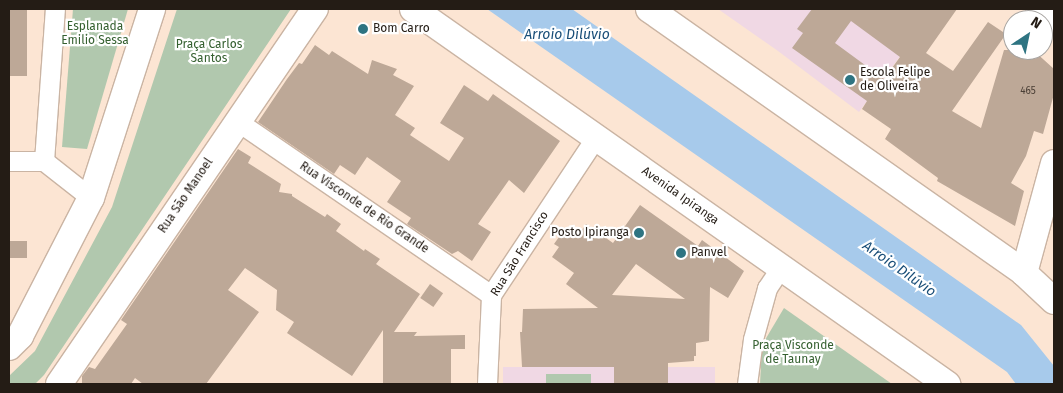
<!DOCTYPE html>
<html>
<head>
<meta charset="utf-8">
<style>
	body { margin:0 }
	#map { position:relative; width:1063px; height:393px; overflow:hidden; background:#fce5d3; font-family:"Fira Sans",sans-serif }
	div>[style] { position:absolute }
	.education>* { inset:0; background:#f0d8e4; transform-origin:0 0 }
	.green>* { inset:0; background:#b1c8ae; transform-origin:0 0 }
	.water>* { inset:0; background:#a7caeb }
	.building>* { inset:0; background:#bda897; transform-origin:0 0 }
	.roads { filter:drop-shadow(1px 0 #cab4a3) drop-shadow(-1px 0 #cab4a3) drop-shadow(0 1px #cab4a3) drop-shadow(0 -1px #cab4a3) }
	.street>* { height:19px; margin:-9.5px; padding:0 9.5px; transform-origin:9.5px; border-radius:9.5px; background:#fff }
	.secondary>* { height:26px; margin:-13px; padding:0 13px; transform-origin:13px; border-radius:13px; background:#fff }
	.dots>* { width:14px; height:14px; translate:-50% -50%; box-sizing:border-box; border:2px solid #fff; border-radius:50% }
	span { translate:-50% -50%; white-space:nowrap; text-align:center; line-height:1.15; -webkit-text-stroke:4.5px #fff; paint-order:stroke }
	.number-label { font-size:10px; color:#4a3f36 }
	.number-label span { -webkit-text-stroke-width:0 }
	.park-label { font-size:12px; color:#356030 }
	.poi-label { font-size:12px; color:#241c15 }
	.left { translate:0 -50%; text-align:left }
	.right { translate:-100% -50%; text-align:right }
	.street-label { font-size:12px; color:#241c15 }
	.water-label { font-size:14px; color:#194e78; font-style:italic }
	.frame { position:absolute; inset:0; border:10px solid #241c15; pointer-events:none }
	.north { position:absolute; left:1003px; top:10px; width:50px; height:50px; box-sizing:border-box; background:#fff; border:1px solid #a7a4a1; border-radius:50%; rotate:34deg; font-size:14px; font-weight:700; line-height:20px; text-align:center; color:#241c15 }
	.north::after { content:''; display:block; margin:auto; width:18px; height:22px; background:#2e7482; clip-path:polygon(50% 0,100% 100%,50% 72%,0 100%) }
</style>
</head>
<body>
<div id="map">
	<div class="education">
		<div style="clip-path:polygon(718px 9px,935px 9px,859px 112px,778px 51px)"></div>
		<div style="left:715px;top:367px;width:17px;height:212px;rotate:90deg"></div>
	</div>
	<div class="green">
		<div style="clip-path:polygon(73px 9px,128px 9px,87px 149px,62px 147px)"></div>
		<div style="clip-path:polygon(177px 9px,291px 9px,44px 375px,35px 384px,9px 384px,9px 376px,35px 351px,112px 207px)"></div>
		<div style="clip-path:polygon(784px 308px,892px 384px,760px 384px,762px 345px)"></div>
		<div style="left:591px;top:374px;width:10px;height:45px;rotate:90deg"></div>
	</div>
	<div class="water">
		<div style="clip-path:polygon(487px 9px,572px 9px,1021px 325px,1054px 366px,1054px 384px,1016px 384px,1007px 372px)"></div>
	</div>
	<div class="building">
		<div style="left:9px;top:9px;width:18px;height:67px"></div>
		<div style="clip-path:polygon(evenodd,812px 9px,957px 9px,926px 53px,953px 71px,988px 22px,1006px 34px,952px 111px,981px 128px,1004px 50px,1033px 50px,1054px 69px,1054px 94px,1043px 134px,1034px 131px,1026px 156px,1011px 183px,1024px 191px,1015px 226px,937px 181px,938px 178px,885px 139px,891px 129px,862px 109px,867px 101px,792px 48px,803px 33px,797px 29px,812px 9px,851px 21px,900px 57px,884px 79px,835px 43px,851px 21px)"></div>
		<div style="clip-path:polygon(315px 45px,329px 55px,332px 51px,368px 74px,372px 60px,397px 69px,393px 75px,414px 86px,395px 115px,415px 128px,410px 135px,449px 161px,464px 138px,440px 123px,464px 85px,488px 101px,493px 94px,560px 141px,524px 193px,509px 180px,478px 224px,491px 232px,472px 261px,458px 251px,452px 254px,407px 224px,411px 218px,387px 202px,401px 181px,367px 157px,355px 175px,340px 165px,334px 174px,258px 122px,287px 79px,299px 63px,302px 64px)"></div>
		<div style="clip-path:polygon(238px 149px,251px 157px,248px 163px,281px 184px,279px 192px,292px 194px,292px 196px,325px 217px,327px 214px,341px 224px,336px 231px,364px 251px,365px 249px,380px 259px,376px 264px,420px 294px,394px 332px,417px 332px,414px 336px,465px 335px,465px 349px,451px 349px,451px 384px,383px 384px,383px 330px,352px 376px,287px 333px,294px 322px,276px 310px,277px 290px,245px 268px,228px 290px,259px 312px,206px 384px,143px 384px,135px 378px,131px 384px,82px 384px,82px 376px,89px 367px,95px 369px,127px 324px,121px 320px)"></div>
		<div style="clip-path:polygon(evenodd,640px 205px,698px 246px,702px 240px,744px 271px,728px 298px,710px 287px,709px 341px,696px 343px,696px 356px,694px 356px,694px 361px,668px 363px,668px 384px,614px 384px,614px 367px,522px 367px,520px 332px,522px 332px,523px 309px,598px 308px,566px 284px,574px 273px,552px 257px,559px 247px,554px 244px,564px 230px,567px 232px,571px 226px,580px 233px,586px 224px,613px 243px,640px 205px,636px 264px,685px 299px,612px 295px,636px 264px)"></div>
		<div style="left:9px;top:241px;width:18px;height:17px"></div>
		<div style="left:430px;top:284px;width:16px;height:17px;rotate:35deg"></div>
	</div>
	<div class="roads">
		<div class="street">
			<div style="left:237px;top:121px;width:308px;rotate:34.4deg"></div>
			<div style="left:9px;top:161px;width:35px"></div>
			<div style="left:44px;top:161px;width:60px;rotate:38.2deg"></div>
			<div style="left:44px;top:161px;width:152px;rotate:-85.9deg"></div>
			<div style="left:487px;top:384px;width:89px;rotate:-87.4deg"></div>
			<div style="left:491px;top:295px;width:190px;rotate:-56.4deg"></div>
			<div style="left:747px;top:384px;width:45px;rotate:-82.4deg"></div>
			<div style="left:753px;top:339px;width:53px;rotate:-74.6deg"></div>
			<div style="left:767px;top:288px;width:25px;rotate:-56deg"></div>
		</div>
		<div class="secondary">
			<div style="left:413px;top:9px;width:653px;rotate:35.08deg"></div>
			<div style="left:649px;top:9px;width:459px;rotate:35.1deg"></div>
			<div style="left:1024px;top:273px;width:41px;rotate:43deg"></div>
			<div style="left:1039px;top:9px;width:20px;rotate:41deg"></div>
			<div style="left:1024px;top:273px;width:114px;rotate:-74.7deg"></div>
			<div style="left:9px;top:347px;width:16px;rotate:-45deg"></div>
			<div style="left:20px;top:336px;width:155px;rotate:-62.8deg"></div>
			<div style="left:91px;top:198px;width:199px;rotate:-72.1deg"></div>
			<div style="left:59px;top:384px;width:454px;rotate:-55.7deg"></div>
		</div>
	</div>
	<div class="dots">
		<div style="left:363px;top:29px;background:#2e7482"></div>
		<div style="left:850px;top:80px;background:#2e7482"></div>
		<div style="left:639px;top:233px;background:#2e7482"></div>
		<div style="left:681px;top:253px;background:#2e7482"></div>
	</div>
	<div class="number-label">
		<span style="left:1028px;top:92px">465</span>
	</div>
	<div class="park-label">
		<span style="left:95px;top:34px">Esplanada<br>Emilio Sessa</span>
		<span style="left:209px;top:52px">Praça Carlos<br>Santos</span>
		<span style="left:793px;top:353px">Praça Visconde<br>de Taunay</span>
	</div>
	<div class="poi-label">
		<span class="left" style="left:373px;top:29px">Bom Carro</span>
		<span class="left" style="left:860px;top:80px">Escola Felipe<br>de Oliveira</span>
		<span class="right" style="left:629px;top:233px">Posto Ipiranga</span>
		<span class="left" style="left:691px;top:253px">Panvel</span>
	</div>
	<div class="street-label">
		<span style="left:186px;top:196px;rotate:-56deg">Rua São Manoel</span>
		<span style="left:680px;top:196px;rotate:35deg">Avenida Ipiranga</span>
		<span style="left:364px;top:208px;rotate:34deg">Rua Visconde de Rio Grande</span>
		<span style="left:520px;top:254px;rotate:-58deg">Rua São Francisco</span>
	</div>
	<div class="water-label">
		<span style="left:567px;top:35px">Arroio Dilúvio</span>
		<span style="left:899px;top:269px;rotate:35deg">Arroio Dilúvio</span>
	</div>
	<div class="frame"></div>
	<div class="north">N</div>
</div>
</body>
</html>
